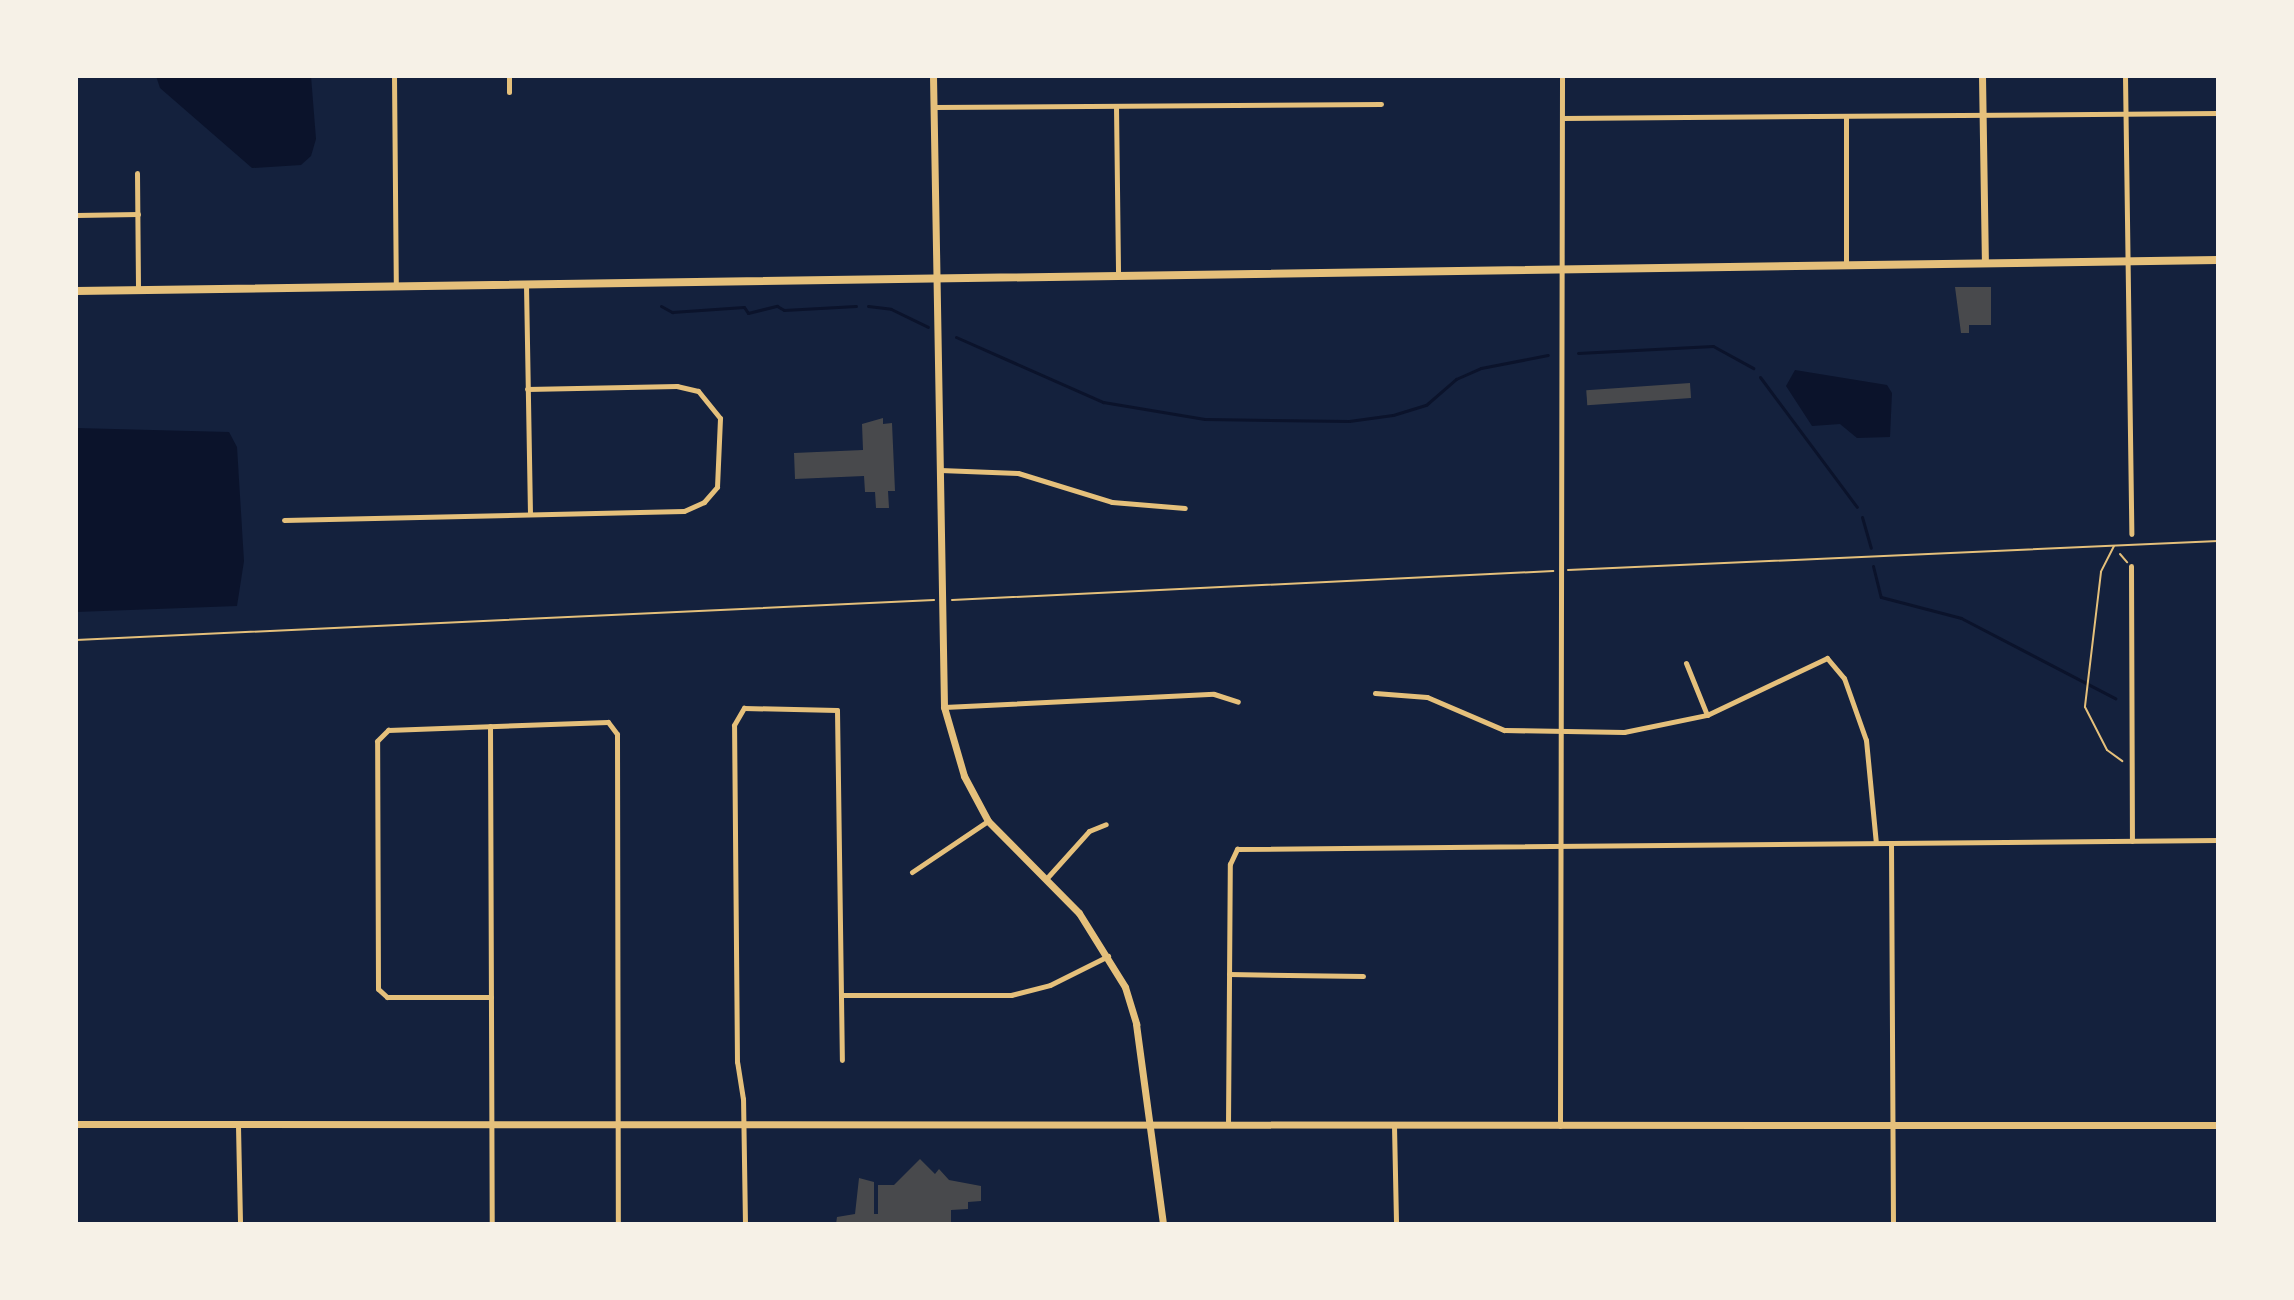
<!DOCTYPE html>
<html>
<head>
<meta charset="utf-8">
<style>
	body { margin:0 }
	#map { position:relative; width:2294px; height:1300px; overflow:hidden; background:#14213d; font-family:Barlow,sans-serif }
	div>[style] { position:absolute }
	.water>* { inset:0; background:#0b132b }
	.stream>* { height:3px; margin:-1.5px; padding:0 1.5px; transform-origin:1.5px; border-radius:1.5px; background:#0b132b }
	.building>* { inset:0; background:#48494c; transform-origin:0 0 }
	.path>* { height:2px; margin:-1px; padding:0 1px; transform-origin:1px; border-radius:1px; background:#e5c07b }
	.minor>* { height:5px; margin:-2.5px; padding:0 2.5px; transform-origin:2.5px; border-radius:2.5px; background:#e5c07b }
	.tertiary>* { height:7px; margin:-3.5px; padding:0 3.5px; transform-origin:3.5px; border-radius:3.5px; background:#e5c07b }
	.secondary>* { height:8px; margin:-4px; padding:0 4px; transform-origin:4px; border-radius:4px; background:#e5c07b }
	span { translate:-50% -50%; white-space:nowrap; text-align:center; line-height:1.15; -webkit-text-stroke:8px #f6f1e7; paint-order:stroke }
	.frame { position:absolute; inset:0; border:78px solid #f6f1e7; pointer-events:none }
</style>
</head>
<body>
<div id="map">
	<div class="water">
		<div style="clip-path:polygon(156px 76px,311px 76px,316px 139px,311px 156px,301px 165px,252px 168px,160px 88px)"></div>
		<div style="clip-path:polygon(1795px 370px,1887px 385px,1892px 393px,1890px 437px,1857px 438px,1840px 424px,1812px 426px,1786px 386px)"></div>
		<div style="clip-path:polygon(76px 428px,229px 432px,237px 447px,244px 561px,237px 606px,76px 612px)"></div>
	</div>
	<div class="stream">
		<div style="left:661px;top:306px;width:13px;rotate:29deg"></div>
		<div style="left:672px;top:312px;width:72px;rotate:-4deg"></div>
		<div style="left:744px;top:307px;width:7px;rotate:56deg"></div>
		<div style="left:748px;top:313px;width:30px;rotate:-14deg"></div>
		<div style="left:777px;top:306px;width:8px;rotate:30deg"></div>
		<div style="left:784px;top:310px;width:72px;rotate:-3.2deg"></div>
		<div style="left:868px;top:306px;width:23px;rotate:7deg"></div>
		<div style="left:891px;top:309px;width:41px;rotate:25.9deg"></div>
		<div style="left:956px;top:337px;width:161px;rotate:23.9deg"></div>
		<div style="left:1103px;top:402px;width:103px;rotate:9.5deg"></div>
		<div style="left:1205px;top:419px;width:144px;rotate:0.8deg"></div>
		<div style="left:1349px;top:421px;width:44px;rotate:-7.8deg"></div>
		<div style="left:1393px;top:415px;width:34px;rotate:-17deg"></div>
		<div style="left:1426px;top:405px;width:40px;rotate:-41deg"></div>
		<div style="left:1456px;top:379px;width:27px;rotate:-24deg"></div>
		<div style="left:1481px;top:368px;width:68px;rotate:-11deg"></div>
		<div style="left:1578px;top:353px;width:135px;rotate:-3deg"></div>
		<div style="left:1713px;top:346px;width:46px;rotate:28.8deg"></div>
		<div style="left:1760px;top:377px;width:162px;rotate:53.3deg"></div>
		<div style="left:1862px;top:517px;width:32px;rotate:74deg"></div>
		<div style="left:1873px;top:566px;width:32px;rotate:76deg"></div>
		<div style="left:1881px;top:597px;width:83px;rotate:14.7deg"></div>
		<div style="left:1961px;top:618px;width:174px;rotate:27.5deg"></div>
	</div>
	<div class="building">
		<div style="clip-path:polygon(1955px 287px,1991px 287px,1991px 325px,1969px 325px,1969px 333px,1961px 333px)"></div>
		<div style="left:1690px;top:383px;width:15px;height:104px;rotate:86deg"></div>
		<div style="clip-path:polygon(883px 418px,883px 424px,892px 423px,895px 491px,888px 491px,889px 508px,876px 508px,875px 492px,865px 492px,864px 476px,795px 479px,794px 453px,863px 450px,862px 424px)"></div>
		<div style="clip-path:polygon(920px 1159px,935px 1174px,939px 1169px,949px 1180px,981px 1186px,981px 1201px,968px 1202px,968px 1209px,951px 1210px,951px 1224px,836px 1224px,837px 1217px,855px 1214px,859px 1178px,874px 1182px,874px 1214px,878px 1214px,878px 1185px,894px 1185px)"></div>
	</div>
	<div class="path">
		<div style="left:2114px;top:546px;width:29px;rotate:117deg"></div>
		<div style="left:2101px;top:572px;width:136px;rotate:96.8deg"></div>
		<div style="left:2085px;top:707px;width:48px;rotate:62.9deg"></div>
		<div style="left:2107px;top:750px;width:19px;rotate:36deg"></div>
		<div style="left:2120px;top:554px;width:11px;rotate:49deg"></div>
		<div style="left:1568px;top:570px;width:651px;rotate:-2.55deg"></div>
		<div style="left:952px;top:600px;width:602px;rotate:-2.76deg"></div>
		<div style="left:76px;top:640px;width:859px;rotate:-2.67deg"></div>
	</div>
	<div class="minor">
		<div style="left:394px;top:76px;width:210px;rotate:89.5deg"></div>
		<div style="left:509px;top:76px;width:16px;rotate:90deg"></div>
		<div style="left:2125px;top:76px;width:458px;rotate:89.2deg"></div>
		<div style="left:1116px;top:106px;width:167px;rotate:89.3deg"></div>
		<div style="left:934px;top:107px;width:447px;rotate:-0.4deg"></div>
		<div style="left:1846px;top:116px;width:148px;rotate:90deg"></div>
		<div style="left:1562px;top:118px;width:656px;rotate:-0.44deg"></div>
		<div style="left:137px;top:173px;width:116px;rotate:89.5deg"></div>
		<div style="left:76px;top:215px;width:62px;rotate:-0.9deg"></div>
		<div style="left:526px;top:285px;width:228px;rotate:89deg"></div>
		<div style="left:940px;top:470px;width:78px;rotate:2.2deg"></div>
		<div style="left:1018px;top:473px;width:98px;rotate:17.1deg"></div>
		<div style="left:1112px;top:502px;width:73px;rotate:4.7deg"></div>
		<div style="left:284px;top:520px;width:400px;rotate:-1.3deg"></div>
		<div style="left:684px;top:511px;width:22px;rotate:-24deg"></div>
		<div style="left:704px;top:502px;width:20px;rotate:-49deg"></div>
		<div style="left:717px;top:487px;width:69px;rotate:-87.5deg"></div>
		<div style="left:720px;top:418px;width:35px;rotate:-129deg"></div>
		<div style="left:698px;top:391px;width:22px;rotate:-167deg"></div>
		<div style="left:677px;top:386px;width:150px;rotate:178.9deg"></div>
		<div style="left:2131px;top:566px;width:275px;rotate:89.8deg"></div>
		<div style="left:1686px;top:663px;width:56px;rotate:68deg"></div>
		<div style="left:1375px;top:693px;width:52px;rotate:4.4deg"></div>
		<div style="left:1427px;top:697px;width:84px;rotate:23.2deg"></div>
		<div style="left:1504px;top:730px;width:120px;rotate:1deg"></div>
		<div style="left:1624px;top:732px;width:85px;rotate:-11.6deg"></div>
		<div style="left:1707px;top:715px;width:133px;rotate:-25.4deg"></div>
		<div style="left:1827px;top:658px;width:26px;rotate:50deg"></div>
		<div style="left:1844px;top:678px;width:66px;rotate:70.5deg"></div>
		<div style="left:1866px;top:740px;width:103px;rotate:84.5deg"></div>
		<div style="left:944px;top:707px;width:270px;rotate:-2.8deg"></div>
		<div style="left:1214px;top:694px;width:25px;rotate:18deg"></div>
		<div style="left:490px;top:726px;width:498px;rotate:89.8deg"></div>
		<div style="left:1891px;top:844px;width:380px;rotate:89.7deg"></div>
		<div style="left:912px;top:872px;width:92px;rotate:-33.9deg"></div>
		<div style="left:1046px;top:879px;width:64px;rotate:-48.1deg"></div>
		<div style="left:1089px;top:831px;width:18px;rotate:-22deg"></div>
		<div style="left:1229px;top:974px;width:134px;rotate:0.9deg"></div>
		<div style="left:841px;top:995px;width:170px"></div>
		<div style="left:1011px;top:995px;width:40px;rotate:-14.4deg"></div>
		<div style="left:1050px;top:985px;width:65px;rotate:-26.6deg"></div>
		<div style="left:491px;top:997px;width:104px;rotate:180deg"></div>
		<div style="left:387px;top:997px;width:12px;rotate:-138deg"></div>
		<div style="left:378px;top:989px;width:248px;rotate:-90.2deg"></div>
		<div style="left:377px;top:741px;width:16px;rotate:-45deg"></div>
		<div style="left:388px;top:730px;width:220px;rotate:-2.1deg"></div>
		<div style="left:608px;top:722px;width:15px;rotate:53deg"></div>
		<div style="left:617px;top:734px;width:490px;rotate:89.9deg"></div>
		<div style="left:1228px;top:1125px;width:261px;rotate:-89.6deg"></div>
		<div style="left:1230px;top:864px;width:17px;rotate:-65deg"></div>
		<div style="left:1237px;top:849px;width:981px;rotate:-0.53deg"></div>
		<div style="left:238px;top:1126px;width:98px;rotate:88.8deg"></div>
		<div style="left:1394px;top:1126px;width:98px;rotate:88.8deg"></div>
		<div style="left:1560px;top:1126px;width:1050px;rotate:-89.89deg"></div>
		<div style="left:745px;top:1224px;width:125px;rotate:-90.9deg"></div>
		<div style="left:743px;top:1099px;width:37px;rotate:-99deg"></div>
		<div style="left:737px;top:1062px;width:337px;rotate:-90.5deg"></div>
		<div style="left:734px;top:725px;width:20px;rotate:-60deg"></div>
		<div style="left:744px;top:708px;width:93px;rotate:1.2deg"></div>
		<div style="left:837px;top:710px;width:350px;rotate:89.2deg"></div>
	</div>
	<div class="tertiary">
		<div style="left:933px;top:76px;width:631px;rotate:89deg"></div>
		<div style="left:944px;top:707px;width:72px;rotate:73.8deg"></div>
		<div style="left:964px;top:776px;width:51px;rotate:61.9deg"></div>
		<div style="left:988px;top:821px;width:129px;rotate:45.3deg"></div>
		<div style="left:1079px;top:913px;width:87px;rotate:58.1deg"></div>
		<div style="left:1125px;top:987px;width:39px;rotate:73deg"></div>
		<div style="left:1136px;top:1024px;width:202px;rotate:82.3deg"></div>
		<div style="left:1982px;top:76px;width:186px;rotate:89.1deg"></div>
		<div style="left:76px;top:1124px;width:2142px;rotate:0.03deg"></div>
	</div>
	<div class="secondary">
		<div style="left:76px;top:291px;width:2142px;rotate:-0.83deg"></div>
	</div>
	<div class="frame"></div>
</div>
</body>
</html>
